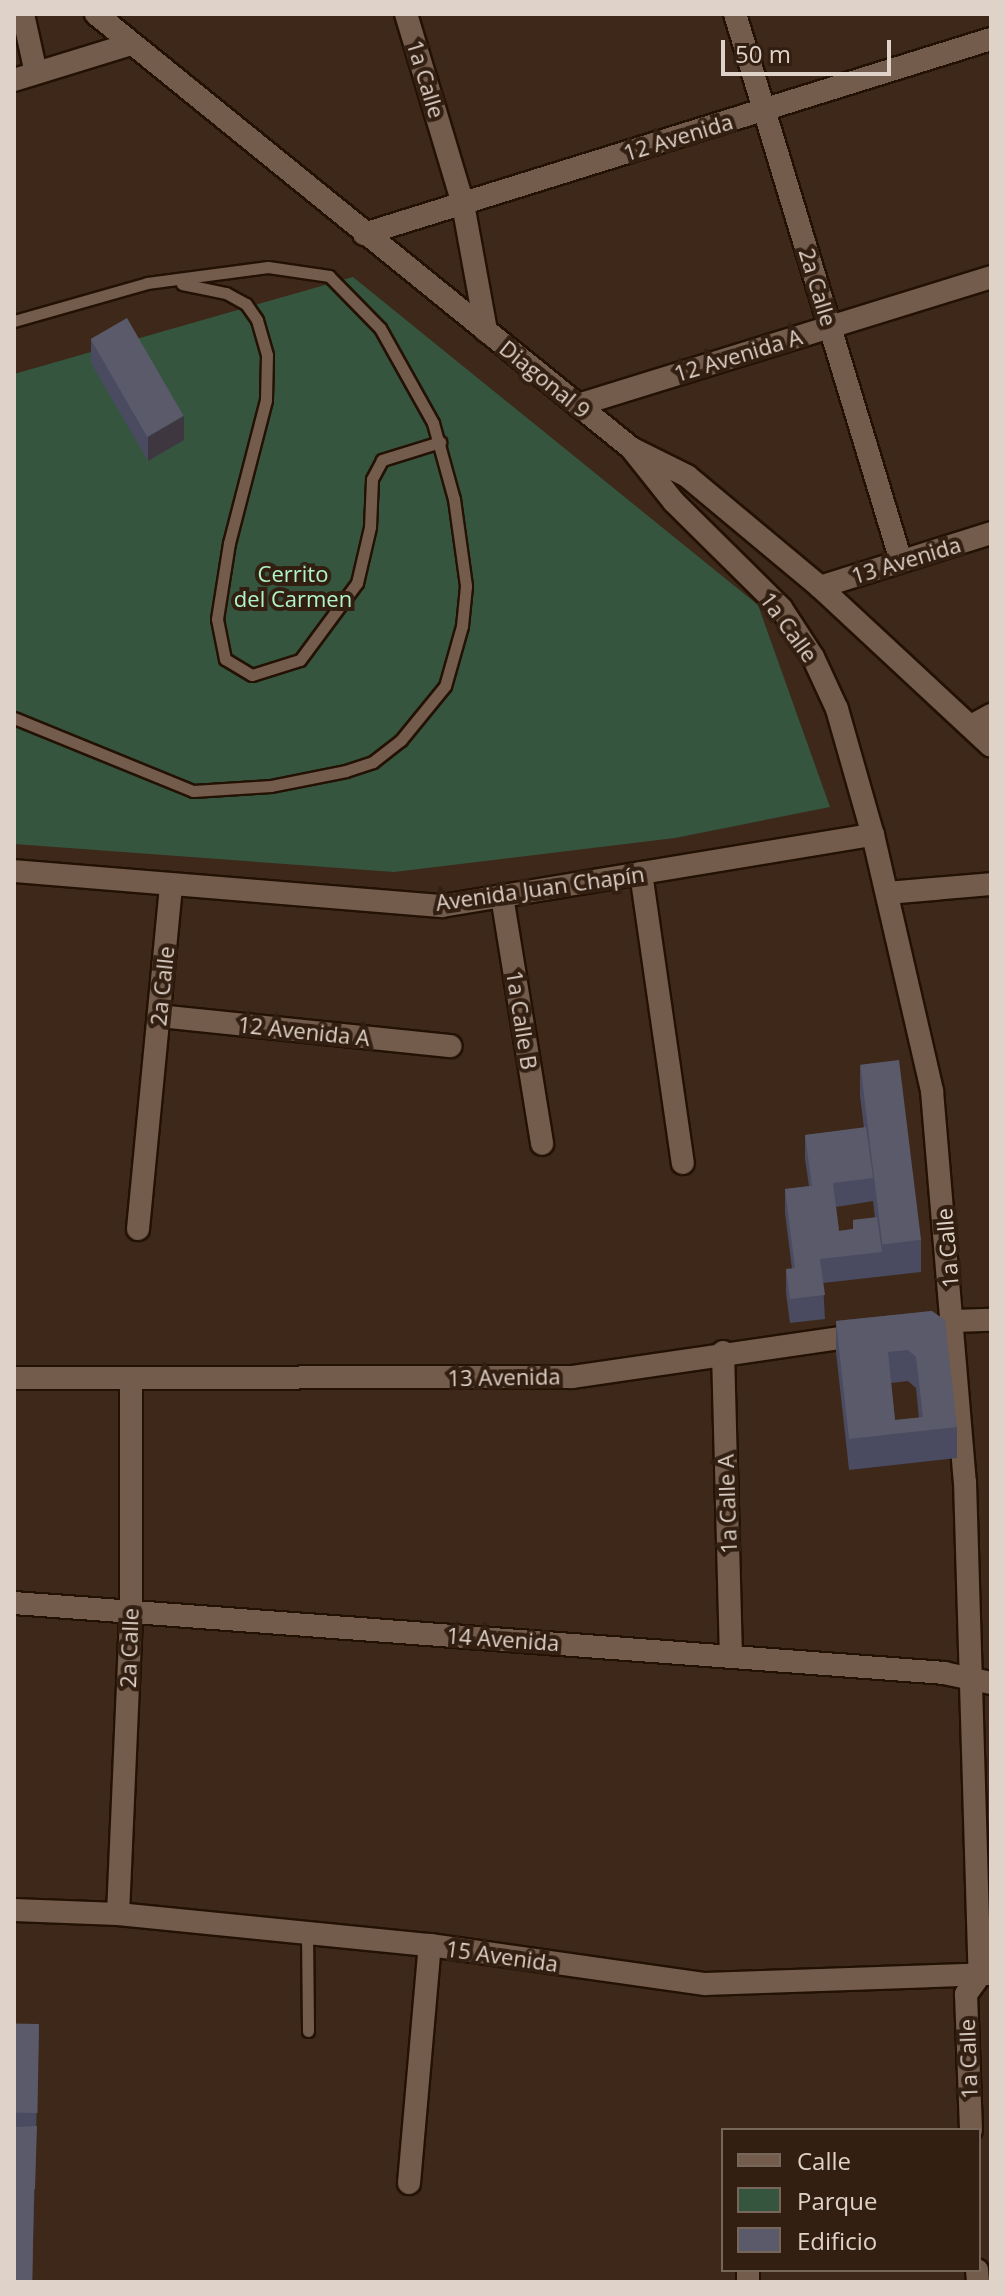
<!DOCTYPE html>
<html>
<head>
<meta charset="utf-8">
<style>
	body { margin:0 }
	#map { position:relative; width:1005px; height:2296px; overflow:hidden; background:#3d281a; font-family:"Open Sans",sans-serif }
	div>[style] { position:absolute }
	.green>* { inset:0; background:#35553f }
	.roads { filter:drop-shadow(2px 0 #231104) drop-shadow(-2px 0 #231104) drop-shadow(0 2px #231104) drop-shadow(0 -2px #231104) }
	.service>* { height:11px; margin:-5.5px; padding:0 5.5px; transform-origin:5.5px; border-radius:5.5px; background:#735c4c }
	.minor>* { height:22px; margin:-11px; padding:0 11px; transform-origin:11px; border-radius:11px; background:#735c4c }
	.tertiary>* { height:22px; margin:-11px; padding:0 11px; transform-origin:11px; border-radius:11px; background:#735c4c }
	.wall>* { inset:0; background:#4a4b60 }
	.shaded-wall>* { inset:0; background:#3e373f }
	.building>* { inset:0; background:#5a5a6b; transform-origin:0 0 }
	span { translate:-50% -50%; white-space:nowrap; text-align:center; line-height:1.15; -webkit-text-stroke:8px #321f11; paint-order:stroke }
	.street-label { font-size:22px; color:#dfd2c9 }
	.park-label { font-size:22px; color:#b1f4c5 }
	.frame { position:absolute; inset:0; border:16px solid #dfd2c9; pointer-events:none }
	.legend { position:absolute; left:721px; top:2128px; width:260px; height:144px; box-sizing:border-box; background:#321f11; border:2px solid #77675b; margin:0; padding:10px 14px; list-style:none; font-size:24px; color:#dfd2c9 }
	.legend li { display:flex; align-items:center; gap:16px; height:40px }
	.legend b { width:40px; border:2px solid #77675b }
	.scale { position:absolute; left:721px; top:40px; width:170px; height:36px; box-sizing:border-box; border:4px solid #dfd2c9; border-top:0; padding-left:10px; font-size:24px; line-height:28px; white-space:nowrap; color:#dfd2c9; -webkit-text-stroke:6px #321f11; paint-order:stroke }
</style>
</head>
<body>
<div id="map">
	<div class="green">
		<div style="clip-path:polygon(353px 277px,758px 605px,830px 807px,675px 838px,394px 872px,14px 844px,14px 374px)"></div>
	</div>
	<div class="roads">
		<div class="service">
			<div style="left:182px;top:284px;width:45px;rotate:11.6deg"></div>
			<div style="left:226px;top:293px;width:23px;rotate:29deg"></div>
			<div style="left:246px;top:304px;width:19px;rotate:55deg"></div>
			<div style="left:257px;top:320px;width:36px;rotate:74deg"></div>
			<div style="left:267px;top:355px;width:45px;rotate:91.3deg"></div>
			<div style="left:266px;top:400px;width:148px;rotate:104.5deg"></div>
			<div style="left:229px;top:543px;width:77px;rotate:99deg"></div>
			<div style="left:217px;top:619px;width:41px;rotate:78.7deg"></div>
			<div style="left:225px;top:659px;width:31px;rotate:31deg"></div>
			<div style="left:252px;top:675px;width:50px;rotate:-17.4deg"></div>
			<div style="left:300px;top:660px;width:96px;rotate:-53.5deg"></div>
			<div style="left:357px;top:583px;width:57px;rotate:-76.9deg"></div>
			<div style="left:370px;top:527px;width:48px;rotate:-87.6deg"></div>
			<div style="left:372px;top:479px;width:21px;rotate:-62deg"></div>
			<div style="left:382px;top:460px;width:61px;rotate:-17.2deg"></div>
			<div style="left:14px;top:321px;width:138px;rotate:-15.9deg"></div>
			<div style="left:147px;top:283px;width:122px;rotate:-7.5deg"></div>
			<div style="left:268px;top:267px;width:62px;rotate:8.4deg"></div>
			<div style="left:329px;top:276px;width:73px;rotate:45.6deg"></div>
			<div style="left:380px;top:328px;width:109px;rotate:60.8deg"></div>
			<div style="left:433px;top:423px;width:79px;rotate:74.6deg"></div>
			<div style="left:454px;top:499px;width:88px;rotate:82.1deg"></div>
			<div style="left:466px;top:586px;width:40px;rotate:95.7deg"></div>
			<div style="left:462px;top:626px;width:62px;rotate:105.8deg"></div>
			<div style="left:445px;top:686px;width:70px;rotate:129.2deg"></div>
			<div style="left:401px;top:740px;width:36px;rotate:142deg"></div>
			<div style="left:373px;top:762px;width:28px;rotate:162deg"></div>
			<div style="left:346px;top:771px;width:76px;rotate:168.7deg"></div>
			<div style="left:271px;top:786px;width:78px;rotate:176.3deg"></div>
			<div style="left:193px;top:791px;width:193px;rotate:-157.8deg"></div>
			<div style="left:307px;top:1932px;width:99px;rotate:89.4deg"></div>
		</div>
		<div class="minor">
			<div style="left:23px;top:14px;width:60px;rotate:77.6deg"></div>
			<div style="left:406px;top:14px;width:198px;rotate:73.3deg"></div>
			<div style="left:463px;top:204px;width:129px;rotate:79.7deg"></div>
			<div style="left:735px;top:14px;width:572px;rotate:73.12deg"></div>
			<div style="left:14px;top:80px;width:119px;rotate:-17.1deg"></div>
			<div style="left:364px;top:234px;width:657px;rotate:-17.28deg"></div>
			<div style="left:578px;top:405px;width:432px;rotate:-17.2deg"></div>
			<div style="left:820px;top:587px;width:179px;rotate:-17.5deg"></div>
			<div style="left:971px;top:726px;width:23px;rotate:-29deg"></div>
			<div style="left:14px;top:871px;width:429px;rotate:4.7deg"></div>
			<div style="left:442px;top:906px;width:437px;rotate:-9.4deg"></div>
			<div style="left:641px;top:873px;width:293px;rotate:81.8deg"></div>
			<div style="left:887px;top:893px;width:104px;rotate:-4.9deg"></div>
			<div style="left:502px;top:896px;width:251px;rotate:80.8deg"></div>
			<div style="left:159px;top:1016px;width:293px;rotate:5.9deg"></div>
			<div style="left:138px;top:1229px;width:345px;rotate:-84.5deg"></div>
			<div style="left:723px;top:1352px;width:305px;rotate:88.5deg"></div>
			<div style="left:14px;top:1378px;width:558px;rotate:-0.1deg"></div>
			<div style="left:572px;top:1377px;width:297px;rotate:-8.3deg"></div>
			<div style="left:118px;top:1914px;width:302px;rotate:-87.5deg"></div>
			<div style="left:131px;top:1612px;width:230px;rotate:-90deg"></div>
			<div style="left:409px;top:2183px;width:239px;rotate:-85deg"></div>
			<div style="left:748px;top:2270px;width:12px;rotate:90deg"></div>
		</div>
		<div class="tertiary">
			<div style="left:96px;top:14px;width:689px;rotate:39.05deg"></div>
			<div style="left:631px;top:448px;width:63px;rotate:26.6deg"></div>
			<div style="left:687px;top:476px;width:173px;rotate:39.8deg"></div>
			<div style="left:820px;top:587px;width:233px;rotate:42.9deg"></div>
			<div style="left:631px;top:448px;width:69px;rotate:51.5deg"></div>
			<div style="left:674px;top:502px;width:151px;rotate:44.7deg"></div>
			<div style="left:781px;top:608px;width:59px;rotate:56.9deg"></div>
			<div style="left:813px;top:657px;width:57px;rotate:65.2deg"></div>
			<div style="left:837px;top:709px;width:131px;rotate:74.1deg"></div>
			<div style="left:873px;top:835px;width:263px;rotate:77deg"></div>
			<div style="left:932px;top:1091px;width:392px;rotate:85.2deg"></div>
			<div style="left:965px;top:1482px;width:493px;rotate:88.3deg"></div>
			<div style="left:980px;top:1975px;width:24px;rotate:126deg"></div>
			<div style="left:966px;top:1994px;width:136px;rotate:87.9deg"></div>
			<div style="left:954px;top:1321px;width:37px;rotate:-2deg"></div>
			<div style="left:14px;top:1603px;width:933px;rotate:4.3deg"></div>
			<div style="left:944px;top:1673px;width:48px;rotate:12deg"></div>
			<div style="left:14px;top:1910px;width:104px;rotate:2.2deg"></div>
			<div style="left:118px;top:1914px;width:314px;rotate:5.7deg"></div>
			<div style="left:430px;top:1945px;width:278px;rotate:8.1deg"></div>
			<div style="left:705px;top:1984px;width:283px;rotate:-2deg"></div>
			<div style="left:977px;top:2270px;width:12px;rotate:85deg"></div>
		</div>
	</div>
	<div class="wall">
		<div style="clip-path:polygon(91px 339px,184px 440px,148px 461px,91px 363px)"></div>
		<div style="clip-path:polygon(evenodd,860px 1065px,921px 1240px,921px 1272px,823px 1283px,825px 1319px,790px 1323px,786px 1293px,786px 1269px,792px 1269px,785px 1213px,785px 1189px,809px 1186px,805px 1159px,805px 1135px,864px 1128px,860px 1096px,860px 1065px,873px 1201px,875px 1218px,853px 1220px,853px 1229px,839px 1231px,836px 1207px,873px 1201px)"></div>
		<div style="clip-path:polygon(evenodd,932px 1311px,957px 1427px,957px 1458px,849px 1470px,836px 1352px,836px 1321px,932px 1311px,908px 1381px,916px 1388px,919px 1418px,895px 1420px,891px 1383px,908px 1381px)"></div>
		<div style="clip-path:polygon(39px 2024px,32px 2282px,14px 2282px,14px 2025px)"></div>
	</div>
	<div class="shaded-wall">
		<div style="clip-path:polygon(184px 416px,184px 440px,148px 461px,148px 437px)"></div>
	</div>
	<div class="building">
		<div style="left:127px;top:318px;width:113px;height:42px;rotate:60deg"></div>
		<div style="left:899px;top:1060px;width:181px;height:39px;rotate:83deg"></div>
		<div style="clip-path:polygon(866px 1127px,873px 1178px,833px 1183px,839px 1231px,853px 1229px,853px 1220px,877px 1217px,882px 1252px,820px 1259px,825px 1295px,790px 1299px,786px 1269px,795px 1268px,785px 1189px,812px 1186px,805px 1135px)"></div>
		<div style="clip-path:polygon(evenodd,932px 1311px,945px 1320px,957px 1427px,849px 1439px,836px 1321px,932px 1311px,908px 1350px,916px 1357px,923px 1417px,895px 1420px,888px 1352px,908px 1350px)"></div>
		<div style="left:39px;top:2024px;width:89px;height:25px;rotate:91deg"></div>
		<div style="clip-path:polygon(37px 2126px,35px 2189px,34px 2189px,34px 2183px,14px 2184px,14px 2127px)"></div>
		<div style="left:34px;top:2183px;width:99px;height:20px;rotate:91deg"></div>
	</div>
	<div class="street-label">
		<span style="left:426px;top:79px;rotate:73deg">1a Calle</span>
		<span style="left:678px;top:137px;rotate:-17deg">12 Avenida</span>
		<span style="left:818px;top:287px;rotate:73deg">2a Calle</span>
		<span style="left:738px;top:355px;rotate:-17deg">12 Avenida A</span>
		<span style="left:545px;top:379px;rotate:39deg">Diagonal 9</span>
		<span style="left:906px;top:560px;rotate:-17deg">13 Avenida</span>
		<span style="left:789px;top:627px;rotate:54deg">1a Calle</span>
		<span style="left:540px;top:888px;rotate:-8deg">Avenida Juan Chapín</span>
		<span style="left:162px;top:986px;rotate:-84deg">2a Calle</span>
		<span style="left:522px;top:1020px;rotate:81deg">1a Calle B</span>
		<span style="left:304px;top:1031px;rotate:6deg">12 Avenida A</span>
		<span style="left:947px;top:1248px;rotate:-95deg">1a Calle</span>
		<span style="left:504px;top:1377px;rotate:-1deg">13 Avenida</span>
		<span style="left:727px;top:1504px;rotate:-92deg">1a Calle A</span>
		<span style="left:503px;top:1639px;rotate:4deg">14 Avenida</span>
		<span style="left:129px;top:1648px;rotate:-88deg">2a Calle</span>
		<span style="left:502px;top:1956px;rotate:8deg">15 Avenida</span>
		<span style="left:968px;top:2059px;rotate:-92deg">1a Calle</span>
	</div>
	<div class="park-label">
		<span style="left:293px;top:586px">Cerrito<br>del Carmen</span>
	</div>
	<div class="frame"></div>
	<ul class="legend">
	<li><b style="height:10px;background:#735c4c"></b>Calle</li>
	<li><b style="height:22px;background:#35553f"></b>Parque</li>
	<li><b style="height:22px;background:#5a5a6b"></b>Edificio</li>
	</ul>
	<div class="scale">50 m</div>
</div>
</body>
</html>
